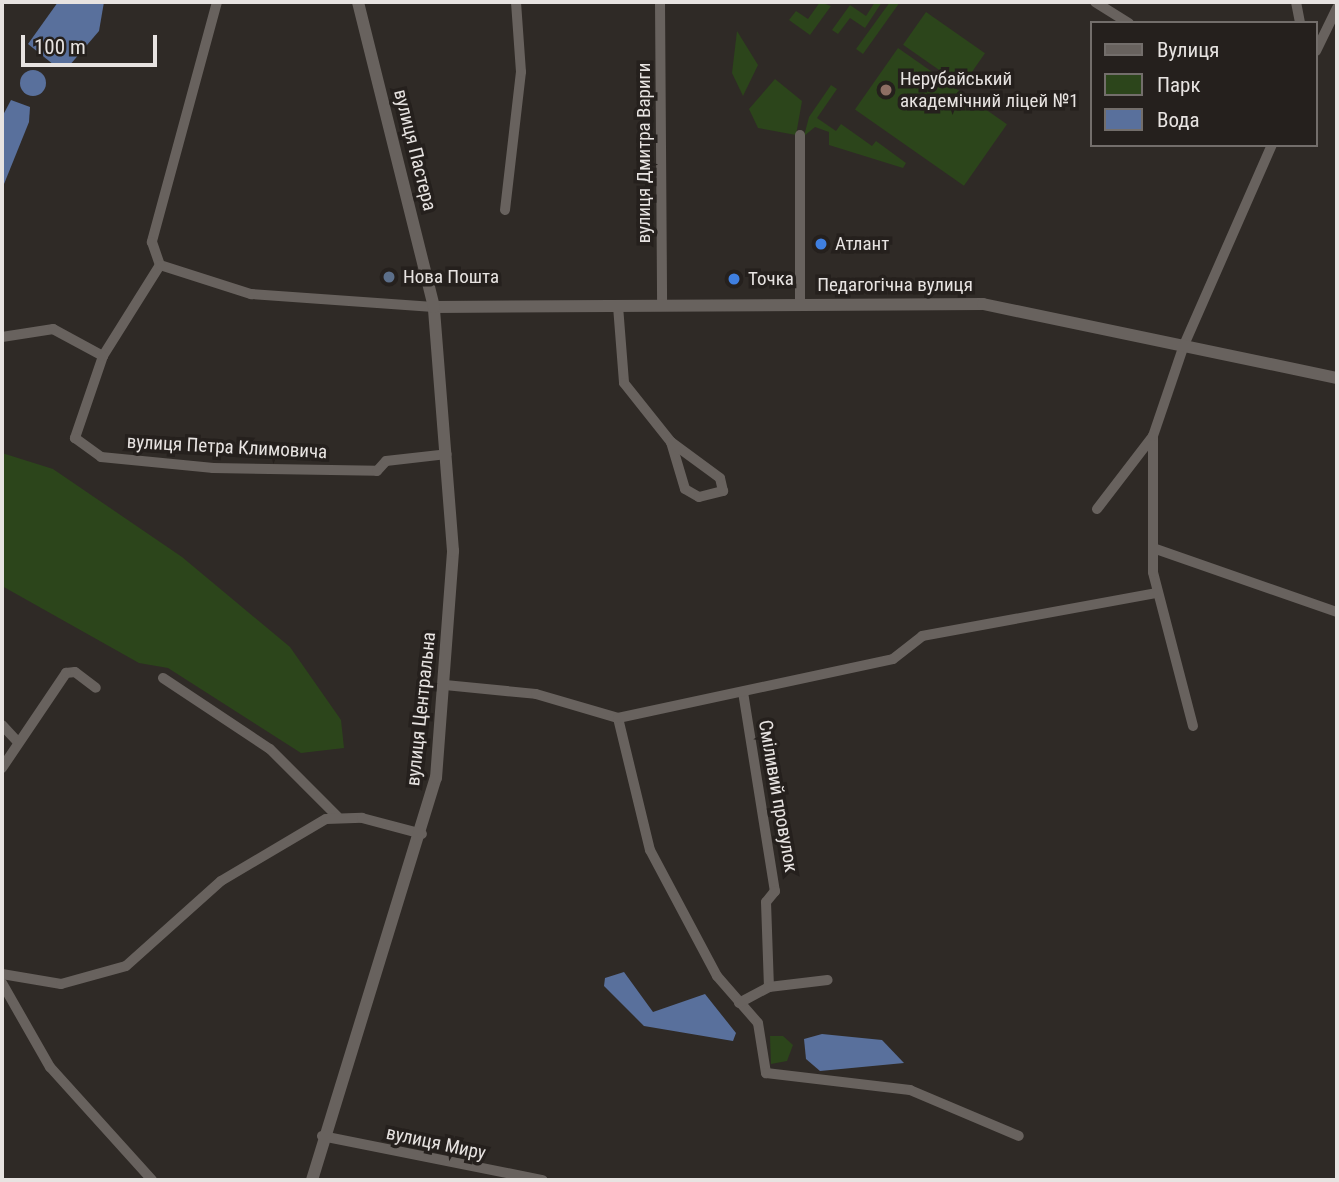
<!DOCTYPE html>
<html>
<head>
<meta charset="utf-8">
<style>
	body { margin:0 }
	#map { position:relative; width:1339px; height:1182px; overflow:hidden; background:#2f2a26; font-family:"Roboto Condensed",sans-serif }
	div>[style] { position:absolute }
	.green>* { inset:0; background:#2c451b; transform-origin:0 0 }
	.water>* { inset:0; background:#59709c }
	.round { border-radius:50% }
	.minor>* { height:10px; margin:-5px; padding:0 5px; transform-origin:5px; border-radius:5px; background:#68625e }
	.tertiary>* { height:12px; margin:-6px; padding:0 6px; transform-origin:6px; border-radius:6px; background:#68625e }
	.dots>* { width:19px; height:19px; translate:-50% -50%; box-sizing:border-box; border:4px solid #25201d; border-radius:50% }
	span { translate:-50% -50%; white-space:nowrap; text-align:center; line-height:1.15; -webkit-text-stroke:7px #25201d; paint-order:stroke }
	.poi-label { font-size:19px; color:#e7e3e1 }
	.left { translate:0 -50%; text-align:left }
	.street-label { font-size:19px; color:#e7e3e1 }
	.frame { position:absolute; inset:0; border:4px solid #e7e3e1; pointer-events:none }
	.legend { position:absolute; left:1090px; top:21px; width:228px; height:126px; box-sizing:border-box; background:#25201d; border:2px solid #736e6b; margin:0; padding:9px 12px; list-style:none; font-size:21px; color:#e7e3e1 }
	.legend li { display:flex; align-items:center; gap:14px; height:35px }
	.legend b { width:35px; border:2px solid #736e6b }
	.scale { position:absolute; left:21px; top:35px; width:136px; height:32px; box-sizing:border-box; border:4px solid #e7e3e1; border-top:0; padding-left:9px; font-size:21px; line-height:24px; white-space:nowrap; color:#e7e3e1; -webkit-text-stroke:5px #25201d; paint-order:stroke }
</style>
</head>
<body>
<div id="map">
	<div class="green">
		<div style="clip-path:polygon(820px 2px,831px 6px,810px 35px,789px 20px,796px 11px,808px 19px)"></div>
		<div style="clip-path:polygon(875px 2px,882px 2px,865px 28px,850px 18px,838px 34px,832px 30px,850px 5px,866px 16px)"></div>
		<div style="clip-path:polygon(890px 2px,900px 2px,863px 54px,856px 49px)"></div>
		<div style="left:926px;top:12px;width:72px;height:40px;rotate:35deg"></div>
		<div style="clip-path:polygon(737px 31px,758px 65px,743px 96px,732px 73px)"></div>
		<div style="left:898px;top:48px;width:133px;height:75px;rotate:35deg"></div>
		<div style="clip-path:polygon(775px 79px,802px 101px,796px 135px,758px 128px,749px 109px)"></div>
		<div style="clip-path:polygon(831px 85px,837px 89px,817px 118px,836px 131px,841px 124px,872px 146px,876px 141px,906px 163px,903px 168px,829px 145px,829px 132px,815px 127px,804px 136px,809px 117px)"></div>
		<div style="clip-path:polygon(2px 453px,53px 469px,182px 557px,290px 647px,341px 720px,344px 748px,301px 753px,168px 668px,139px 663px,2px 586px)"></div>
		<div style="clip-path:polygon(770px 1036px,783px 1036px,793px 1045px,787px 1061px,771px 1064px)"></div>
	</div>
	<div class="water">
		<div style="clip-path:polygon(58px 2px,104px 2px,99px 31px,69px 66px,54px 65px,28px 44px)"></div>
		<div class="round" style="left:20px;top:70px;width:26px;height:26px"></div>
		<div style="clip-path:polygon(11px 100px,30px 107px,29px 122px,2px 189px,2px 117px)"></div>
		<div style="clip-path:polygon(624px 972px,653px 1012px,705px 994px,736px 1033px,733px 1041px,644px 1026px,604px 986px,605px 978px)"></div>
		<div style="clip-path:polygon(822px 1034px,882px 1040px,904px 1063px,820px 1071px,806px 1059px,804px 1039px)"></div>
	</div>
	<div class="minor">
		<div style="left:217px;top:2px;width:249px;rotate:105.2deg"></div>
		<div style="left:152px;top:242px;width:24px;rotate:71deg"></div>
		<div style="left:160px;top:265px;width:107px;rotate:122.1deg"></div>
		<div style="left:103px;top:356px;width:87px;rotate:108.9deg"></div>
		<div style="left:75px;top:438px;width:32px;rotate:36deg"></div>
		<div style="left:101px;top:457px;width:113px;rotate:5.6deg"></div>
		<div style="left:213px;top:468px;width:164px;rotate:1deg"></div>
		<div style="left:377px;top:471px;width:13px;rotate:-48deg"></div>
		<div style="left:386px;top:461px;width:61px;rotate:-6.5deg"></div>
		<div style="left:660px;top:2px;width:303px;rotate:89.6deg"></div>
		<div style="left:1095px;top:2px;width:40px;rotate:32deg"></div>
		<div style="left:1296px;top:2px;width:21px;rotate:79deg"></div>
		<div style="left:1316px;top:51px;width:48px;rotate:-64deg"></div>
		<div style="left:800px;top:135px;width:170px;rotate:90deg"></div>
		<div style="left:505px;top:210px;width:139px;rotate:-83.4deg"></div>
		<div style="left:521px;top:72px;width:70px;rotate:-94.1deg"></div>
		<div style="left:160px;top:265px;width:96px;rotate:17.7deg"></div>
		<div style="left:251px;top:294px;width:183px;rotate:4.1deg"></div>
		<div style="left:618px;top:306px;width:77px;rotate:85.5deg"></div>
		<div style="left:624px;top:383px;width:75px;rotate:51.5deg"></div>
		<div style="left:671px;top:442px;width:49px;rotate:73.4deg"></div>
		<div style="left:685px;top:489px;width:16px;rotate:30deg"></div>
		<div style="left:699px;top:497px;width:25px;rotate:-14deg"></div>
		<div style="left:723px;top:491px;width:13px;rotate:-103deg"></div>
		<div style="left:720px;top:478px;width:61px;rotate:-143.7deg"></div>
		<div style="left:2px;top:337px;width:52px;rotate:-8.9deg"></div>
		<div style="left:53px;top:329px;width:57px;rotate:28.4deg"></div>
		<div style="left:1097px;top:509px;width:92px;rotate:-52.5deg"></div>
		<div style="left:1153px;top:548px;width:195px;rotate:19.2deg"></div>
		<div style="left:163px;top:678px;width:128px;rotate:33.6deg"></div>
		<div style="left:270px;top:749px;width:95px;rotate:45deg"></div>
		<div style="left:445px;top:685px;width:91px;rotate:5.6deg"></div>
		<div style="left:536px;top:694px;width:85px;rotate:16.3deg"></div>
		<div style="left:618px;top:718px;width:136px;rotate:76.4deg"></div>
		<div style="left:650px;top:850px;width:143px;rotate:62deg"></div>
		<div style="left:717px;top:976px;width:62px;rotate:48.9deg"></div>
		<div style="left:758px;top:1023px;width:51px;rotate:80.9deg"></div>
		<div style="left:766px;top:1073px;width:145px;rotate:6.7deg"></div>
		<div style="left:910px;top:1090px;width:118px;rotate:22.9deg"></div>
		<div style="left:743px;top:692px;width:202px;rotate:80.9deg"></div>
		<div style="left:775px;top:891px;width:14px;rotate:129deg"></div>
		<div style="left:766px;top:902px;width:85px;rotate:88deg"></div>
		<div style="left:618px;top:718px;width:281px;rotate:-12.1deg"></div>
		<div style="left:893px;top:659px;width:37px;rotate:-38deg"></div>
		<div style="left:922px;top:636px;width:239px;rotate:-10.4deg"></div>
		<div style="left:2px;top:725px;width:22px;rotate:47deg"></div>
		<div style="left:1193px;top:726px;width:159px;rotate:-104.6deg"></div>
		<div style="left:1153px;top:572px;width:136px;rotate:-90deg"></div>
		<div style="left:1153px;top:436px;width:96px;rotate:-71.2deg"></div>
		<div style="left:1184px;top:345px;width:219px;rotate:-66.3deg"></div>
		<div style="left:2px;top:768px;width:115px;rotate:-56deg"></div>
		<div style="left:66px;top:673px;width:9px;rotate:-6deg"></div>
		<div style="left:75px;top:672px;width:26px;rotate:37deg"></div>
		<div style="left:2px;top:974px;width:60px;rotate:9.6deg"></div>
		<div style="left:61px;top:984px;width:67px;rotate:-15.5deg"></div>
		<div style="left:126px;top:966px;width:127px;rotate:-41.8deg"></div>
		<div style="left:221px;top:881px;width:122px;rotate:-30.6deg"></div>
		<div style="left:326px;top:819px;width:36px;rotate:-2deg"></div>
		<div style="left:362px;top:818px;width:62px;rotate:14.9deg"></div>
		<div style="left:2px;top:983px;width:97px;rotate:60.3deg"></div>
		<div style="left:50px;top:1067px;width:152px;rotate:47.9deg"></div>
		<div style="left:739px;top:1003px;width:34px;rotate:-28deg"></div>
		<div style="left:769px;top:987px;width:59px;rotate:-6.8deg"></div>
		<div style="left:322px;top:1136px;width:225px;rotate:11.3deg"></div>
	</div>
	<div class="tertiary">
		<div style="left:434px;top:307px;width:549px;rotate:-0.31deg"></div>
		<div style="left:983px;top:304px;width:362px;rotate:11.8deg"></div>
		<div style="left:312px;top:1180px;width:421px;rotate:-72.9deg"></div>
		<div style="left:436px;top:778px;width:228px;rotate:-85.7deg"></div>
		<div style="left:453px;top:551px;width:245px;rotate:-94.5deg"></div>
		<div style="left:434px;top:307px;width:314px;rotate:-104deg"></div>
	</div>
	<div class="dots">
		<div style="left:886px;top:90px;background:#8d6e63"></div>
		<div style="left:821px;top:244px;background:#3f7fe0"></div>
		<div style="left:389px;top:277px;background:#5c6f8a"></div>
		<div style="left:734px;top:279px;background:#3f7fe0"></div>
	</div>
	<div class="poi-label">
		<span class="left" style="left:900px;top:90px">Нерубайський<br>академічний ліцей №1</span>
		<span class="left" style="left:835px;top:244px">Атлант</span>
		<span class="left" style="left:403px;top:277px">Нова Пошта</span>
		<span class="left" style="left:748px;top:279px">Точка</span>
	</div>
	<div class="street-label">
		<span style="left:415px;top:150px;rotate:76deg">вулиця Пастера</span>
		<span style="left:644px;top:153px;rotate:-90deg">вулиця Дмитра Вариги</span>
		<span style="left:895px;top:285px">Педагогічна вулиця</span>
		<span style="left:227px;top:447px;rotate:3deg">вулиця Петра Климовича</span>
		<span style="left:421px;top:709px;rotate:-84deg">вулиця Центральна</span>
		<span style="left:778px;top:796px;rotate:80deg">Сміливий провулок</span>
		<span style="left:436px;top:1143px;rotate:12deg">вулиця Миру</span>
	</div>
	<div class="frame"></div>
	<ul class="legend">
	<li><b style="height:9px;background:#68625e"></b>Вулиця</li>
	<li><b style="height:19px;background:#2c451b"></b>Парк</li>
	<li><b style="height:19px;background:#59709c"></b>Вода</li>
	</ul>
	<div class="scale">100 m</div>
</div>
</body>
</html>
